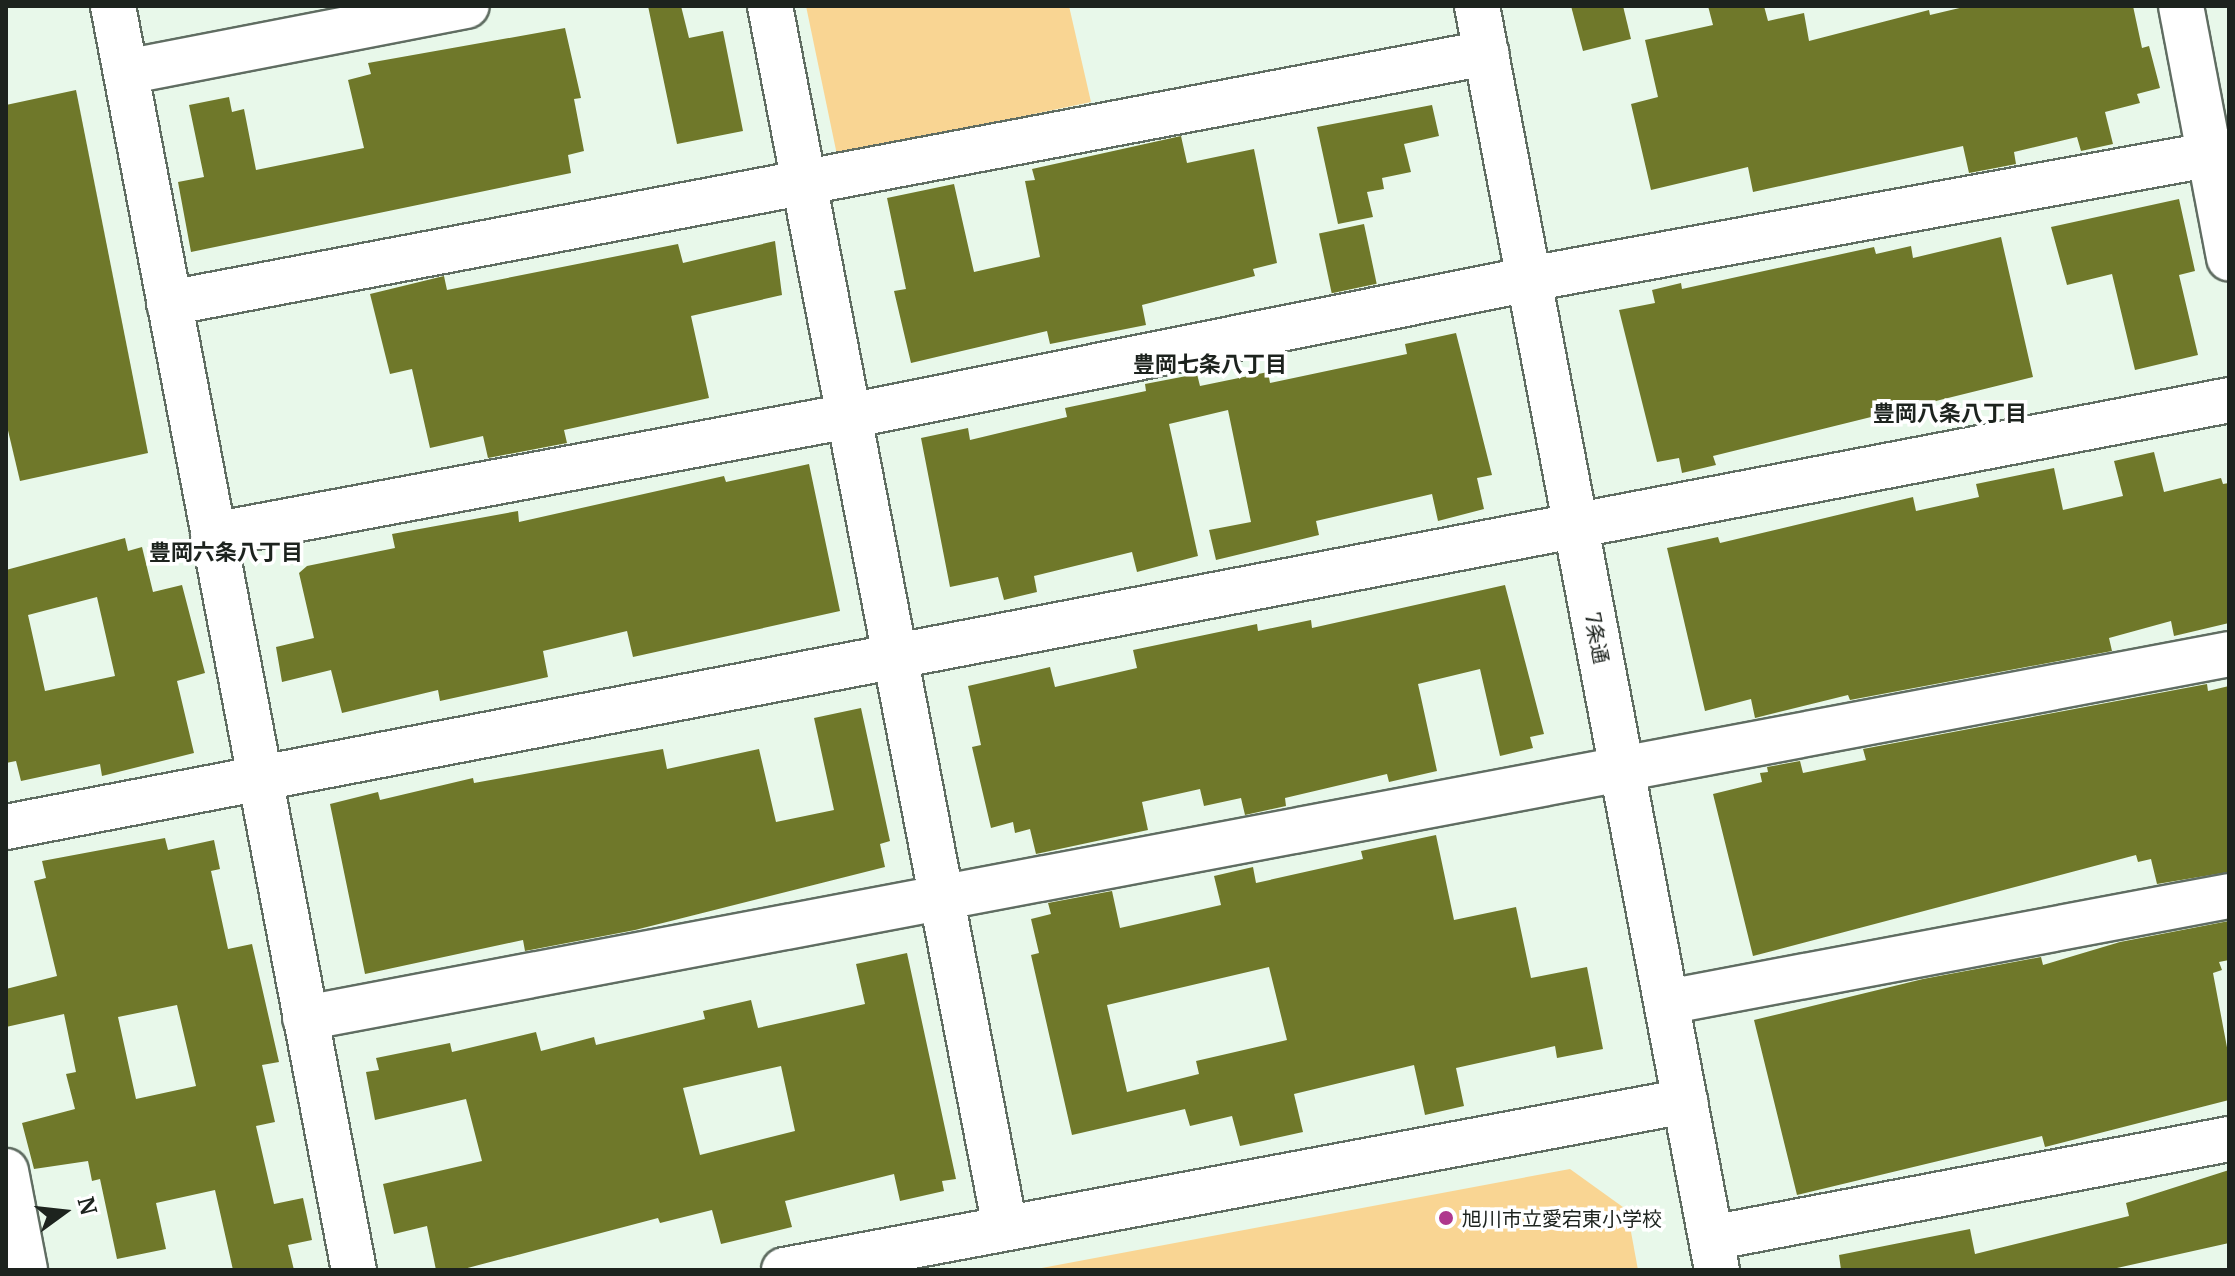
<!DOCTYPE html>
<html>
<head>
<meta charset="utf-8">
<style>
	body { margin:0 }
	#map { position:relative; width:2235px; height:1276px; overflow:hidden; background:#e8f8ea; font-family:Merriweather,"Noto Sans JP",serif }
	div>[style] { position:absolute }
	.green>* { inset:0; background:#f9d593 }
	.building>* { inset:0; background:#6f782a; transform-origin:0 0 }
	.roads { filter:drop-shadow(2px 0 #606d62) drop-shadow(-2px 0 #606d62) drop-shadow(0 2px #606d62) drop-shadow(0 -2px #606d62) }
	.minor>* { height:44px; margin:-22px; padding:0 22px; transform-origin:22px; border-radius:22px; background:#fff }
	.dots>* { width:22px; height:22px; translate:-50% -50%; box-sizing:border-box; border:4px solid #fff; border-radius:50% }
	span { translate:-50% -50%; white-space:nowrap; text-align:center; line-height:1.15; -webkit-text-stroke:7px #fff; paint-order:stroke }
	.street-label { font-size:20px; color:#1d231e }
	.poi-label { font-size:20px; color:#1d231e }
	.left { translate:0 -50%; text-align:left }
	.neighbourhood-label { font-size:22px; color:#1d231e; font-weight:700 }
	.frame { position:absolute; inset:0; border:8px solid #1d231e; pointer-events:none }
	.north { position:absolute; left:24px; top:1172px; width:80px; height:80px; -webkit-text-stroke:6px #fff; paint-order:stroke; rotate:75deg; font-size:22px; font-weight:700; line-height:32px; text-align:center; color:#1d231e }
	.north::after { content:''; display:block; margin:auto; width:28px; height:36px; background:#1d231e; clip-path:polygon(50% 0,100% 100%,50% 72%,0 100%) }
</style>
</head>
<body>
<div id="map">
	<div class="green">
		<div style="clip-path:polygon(806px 6px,1069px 6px,1091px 102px,837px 155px)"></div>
		<div style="clip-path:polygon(1570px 1169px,1627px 1210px,1638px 1270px,1031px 1270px)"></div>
	</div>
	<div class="building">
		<div style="clip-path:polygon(648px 6px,681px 6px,689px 38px,723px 31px,743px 131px,677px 144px)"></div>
		<div style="clip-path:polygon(1571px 6px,1623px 6px,1631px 39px,1583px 51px)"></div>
		<div style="clip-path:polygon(1708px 6px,1764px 6px,1768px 21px,1804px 13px,1809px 41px,1929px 10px,1930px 15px,1968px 6px,2133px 6px,2142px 48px,2149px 46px,2160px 88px,2137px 94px,2140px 103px,2105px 112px,2113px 144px,2081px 151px,2077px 137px,2014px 152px,2016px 164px,2006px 166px,1969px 173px,1963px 146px,1753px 192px,1748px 167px,1651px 190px,1631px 104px,1658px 97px,1645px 40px,1713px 25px)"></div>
		<div style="clip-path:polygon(565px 28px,581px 98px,574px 99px,584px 151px,568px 155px,571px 173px,191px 252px,178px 182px,204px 177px,189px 105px,229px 97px,232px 112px,244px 109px,256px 170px,364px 148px,348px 80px,371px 74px,368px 63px)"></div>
		<div style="clip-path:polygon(76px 90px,148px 453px,20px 481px,6px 422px,6px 105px)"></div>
		<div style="clip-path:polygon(1432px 105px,1439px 136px,1404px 144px,1411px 172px,1382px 178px,1384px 189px,1367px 192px,1373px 217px,1338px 224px,1317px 127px)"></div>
		<div style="clip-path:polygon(1181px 136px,1187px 163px,1254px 149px,1277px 263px,1253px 269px,1255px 276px,1142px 305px,1146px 325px,1050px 344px,1047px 331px,911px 363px,894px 291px,906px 289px,887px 198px,954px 184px,974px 272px,1040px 257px,1025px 181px,1035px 180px,1032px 169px)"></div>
		<div style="clip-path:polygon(2179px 199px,2195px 271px,2179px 275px,2198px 355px,2135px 370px,2112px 274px,2067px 285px,2051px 227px)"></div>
		<div style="left:1364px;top:224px;width:61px;height:46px;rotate:78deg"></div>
		<div style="clip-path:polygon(2001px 237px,2033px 377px,1713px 456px,1716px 465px,1682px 473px,1679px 458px,1657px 462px,1619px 310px,1655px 303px,1652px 290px,1681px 283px,1682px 289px,1874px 247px,1876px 254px,1911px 246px,1913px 258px)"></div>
		<div style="clip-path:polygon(775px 241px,782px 295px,691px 316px,709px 398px,564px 430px,567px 443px,488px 458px,483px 436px,430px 448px,412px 369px,390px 374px,370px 294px,444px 276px,447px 290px,678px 244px,683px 263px)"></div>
		<div style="clip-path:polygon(1456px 333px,1492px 475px,1477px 478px,1484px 509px,1438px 521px,1432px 494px,1316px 521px,1319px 535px,1216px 560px,1209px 530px,1251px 522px,1228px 410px,1169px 424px,1198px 556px,1137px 572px,1132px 552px,1034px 576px,1037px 592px,1004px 600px,998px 577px,950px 587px,921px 438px,968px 428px,970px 440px,1067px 417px,1065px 408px,1146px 391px,1145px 384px,1197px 374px,1200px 386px,1268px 372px,1270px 383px,1407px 354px,1405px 344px)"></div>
		<div style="clip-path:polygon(2154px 452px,2164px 492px,2221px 478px,2223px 484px,2229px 483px,2229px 623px,2174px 636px,2171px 621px,2109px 638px,2112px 651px,1850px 700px,1848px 695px,1755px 718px,1751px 699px,1705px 711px,1667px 548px,1718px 537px,1720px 543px,1913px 497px,1916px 511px,1979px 497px,1976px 484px,2054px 468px,2063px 510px,2123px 496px,2114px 461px)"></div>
		<div style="clip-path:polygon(809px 464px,840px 611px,633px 657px,627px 631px,543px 651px,548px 677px,440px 701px,438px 690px,342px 713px,331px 670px,282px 682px,276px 647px,314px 638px,299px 573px,307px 566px,395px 548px,392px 534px,518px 511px,519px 522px,724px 476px,726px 482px)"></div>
		<div style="clip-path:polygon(evenodd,125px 538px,128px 551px,142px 547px,153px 592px,182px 585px,205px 673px,177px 681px,194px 753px,102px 776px,100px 764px,21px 781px,16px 761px,6px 763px,6px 570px,125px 538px,97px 597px,115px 676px,45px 691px,28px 615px,97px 597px)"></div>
		<div style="clip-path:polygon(1505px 585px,1544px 734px,1530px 737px,1533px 748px,1500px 756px,1480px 669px,1418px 684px,1437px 771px,1389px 782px,1387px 774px,1285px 798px,1286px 806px,1245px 815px,1241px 798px,1204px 806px,1200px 789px,1142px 802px,1148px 830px,1036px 854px,1030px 829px,1015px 833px,1013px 822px,991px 828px,972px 747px,981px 745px,968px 686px,1050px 667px,1055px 687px,1137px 668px,1133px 650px,1257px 624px,1258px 631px,1311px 620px,1312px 628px)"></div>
		<div style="clip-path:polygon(2207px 684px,2208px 691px,2229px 686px,2229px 872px,2157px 884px,2151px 859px,2138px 862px,2136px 855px,1753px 956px,1713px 794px,1762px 782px,1760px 773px,1768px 772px,1767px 767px,1800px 761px,1803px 773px,1866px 760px,1863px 749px)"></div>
		<div style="clip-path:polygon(861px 708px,890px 841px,880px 844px,885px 867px,635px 930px,525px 951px,523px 940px,365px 974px,330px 804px,378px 792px,380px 800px,473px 778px,474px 783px,663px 749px,667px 769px,759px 749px,776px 822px,834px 810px,814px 718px)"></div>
		<div style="clip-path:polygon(evenodd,1436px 835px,1454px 920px,1516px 907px,1531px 978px,1587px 967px,1603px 1049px,1557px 1058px,1555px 1046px,1456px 1068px,1464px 1106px,1425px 1115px,1414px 1065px,1294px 1094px,1303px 1132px,1240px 1146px,1232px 1116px,1190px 1126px,1185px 1109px,1072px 1135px,1031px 955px,1039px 953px,1031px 919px,1051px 914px,1048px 903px,1112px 891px,1120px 928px,1221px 905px,1214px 876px,1253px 867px,1256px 883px,1363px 859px,1361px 851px,1436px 835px,1269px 967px,1287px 1040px,1196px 1061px,1199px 1074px,1127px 1092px,1107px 1005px,1269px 967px)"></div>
		<div style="clip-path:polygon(evenodd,165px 838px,168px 850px,214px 840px,220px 869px,211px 871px,228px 949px,252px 944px,279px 1062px,262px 1065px,275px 1122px,256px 1126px,274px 1204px,303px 1198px,312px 1240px,288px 1245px,294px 1270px,233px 1270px,215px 1190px,156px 1203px,166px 1249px,117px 1259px,100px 1179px,92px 1181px,88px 1161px,34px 1169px,22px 1123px,75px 1109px,66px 1074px,76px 1072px,64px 1014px,6px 1027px,6px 989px,57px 976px,34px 881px,46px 878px,42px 861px,165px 838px,177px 1005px,196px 1086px,136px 1099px,118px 1017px,177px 1005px)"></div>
		<div style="clip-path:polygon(2229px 921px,2229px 960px,2219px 962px,2222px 970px,2213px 973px,2229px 1058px,2229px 1100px,2045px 1147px,2042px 1136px,1797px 1195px,1754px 1020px,1923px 979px,2041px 957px,2043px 965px,2120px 942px)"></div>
		<div style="clip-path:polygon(evenodd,907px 953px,956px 1179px,942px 1181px,944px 1191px,900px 1201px,894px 1174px,785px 1201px,792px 1227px,721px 1244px,712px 1210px,660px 1223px,658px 1218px,460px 1270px,436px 1270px,427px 1226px,394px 1234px,383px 1184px,482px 1161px,466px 1099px,375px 1120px,366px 1072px,379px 1070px,376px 1058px,450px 1043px,452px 1052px,536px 1032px,541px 1051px,594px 1037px,596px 1045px,705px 1019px,703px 1011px,751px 1000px,758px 1028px,865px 1004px,856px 964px,907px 953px,781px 1066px,795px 1131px,700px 1155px,683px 1088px,781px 1066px)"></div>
		<div style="clip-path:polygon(2229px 1170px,2229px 1243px,2108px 1270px,1841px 1270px,1839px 1255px,1970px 1229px,1975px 1254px,2129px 1216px,2126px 1203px)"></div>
	</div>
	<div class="roads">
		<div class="minor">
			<div style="left:113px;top:6px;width:1287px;rotate:79.21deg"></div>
			<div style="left:770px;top:6px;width:1244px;rotate:79.11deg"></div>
			<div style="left:1477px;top:6px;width:1287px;rotate:79.25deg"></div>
			<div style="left:2181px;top:6px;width:257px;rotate:79.2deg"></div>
			<div style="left:126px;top:72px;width:347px;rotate:-11deg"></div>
			<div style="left:169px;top:303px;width:1341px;rotate:-10.75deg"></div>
			<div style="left:213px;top:535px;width:647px;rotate:-10.6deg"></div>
			<div style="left:849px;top:416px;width:694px;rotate:-11.39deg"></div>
			<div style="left:1529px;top:279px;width:712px;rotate:-10.36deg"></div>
			<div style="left:6px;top:827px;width:2264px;rotate:-10.87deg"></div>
			<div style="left:1667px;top:1002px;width:572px;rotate:-10.68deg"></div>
			<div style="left:305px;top:1018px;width:1958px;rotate:-10.71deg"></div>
			<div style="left:6px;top:1171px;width:101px;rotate:79.1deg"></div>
			<div style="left:1711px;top:1238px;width:527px;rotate:-10.82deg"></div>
			<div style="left:784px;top:1270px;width:917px;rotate:-10.62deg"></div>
		</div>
	</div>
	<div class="dots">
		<div style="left:1446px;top:1218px;background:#af388d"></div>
	</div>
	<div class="street-label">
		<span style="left:1597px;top:638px;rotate:79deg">7条通</span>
	</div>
	<div class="poi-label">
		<span class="left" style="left:1462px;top:1218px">旭川市立愛宕東小学校</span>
	</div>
	<div class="neighbourhood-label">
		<span style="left:1210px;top:365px">豊岡七条八丁目</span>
		<span style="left:1950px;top:414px">豊岡八条八丁目</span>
		<span style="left:226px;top:553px">豊岡六条八丁目</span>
	</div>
	<div class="frame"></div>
	<div class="north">N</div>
</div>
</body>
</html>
